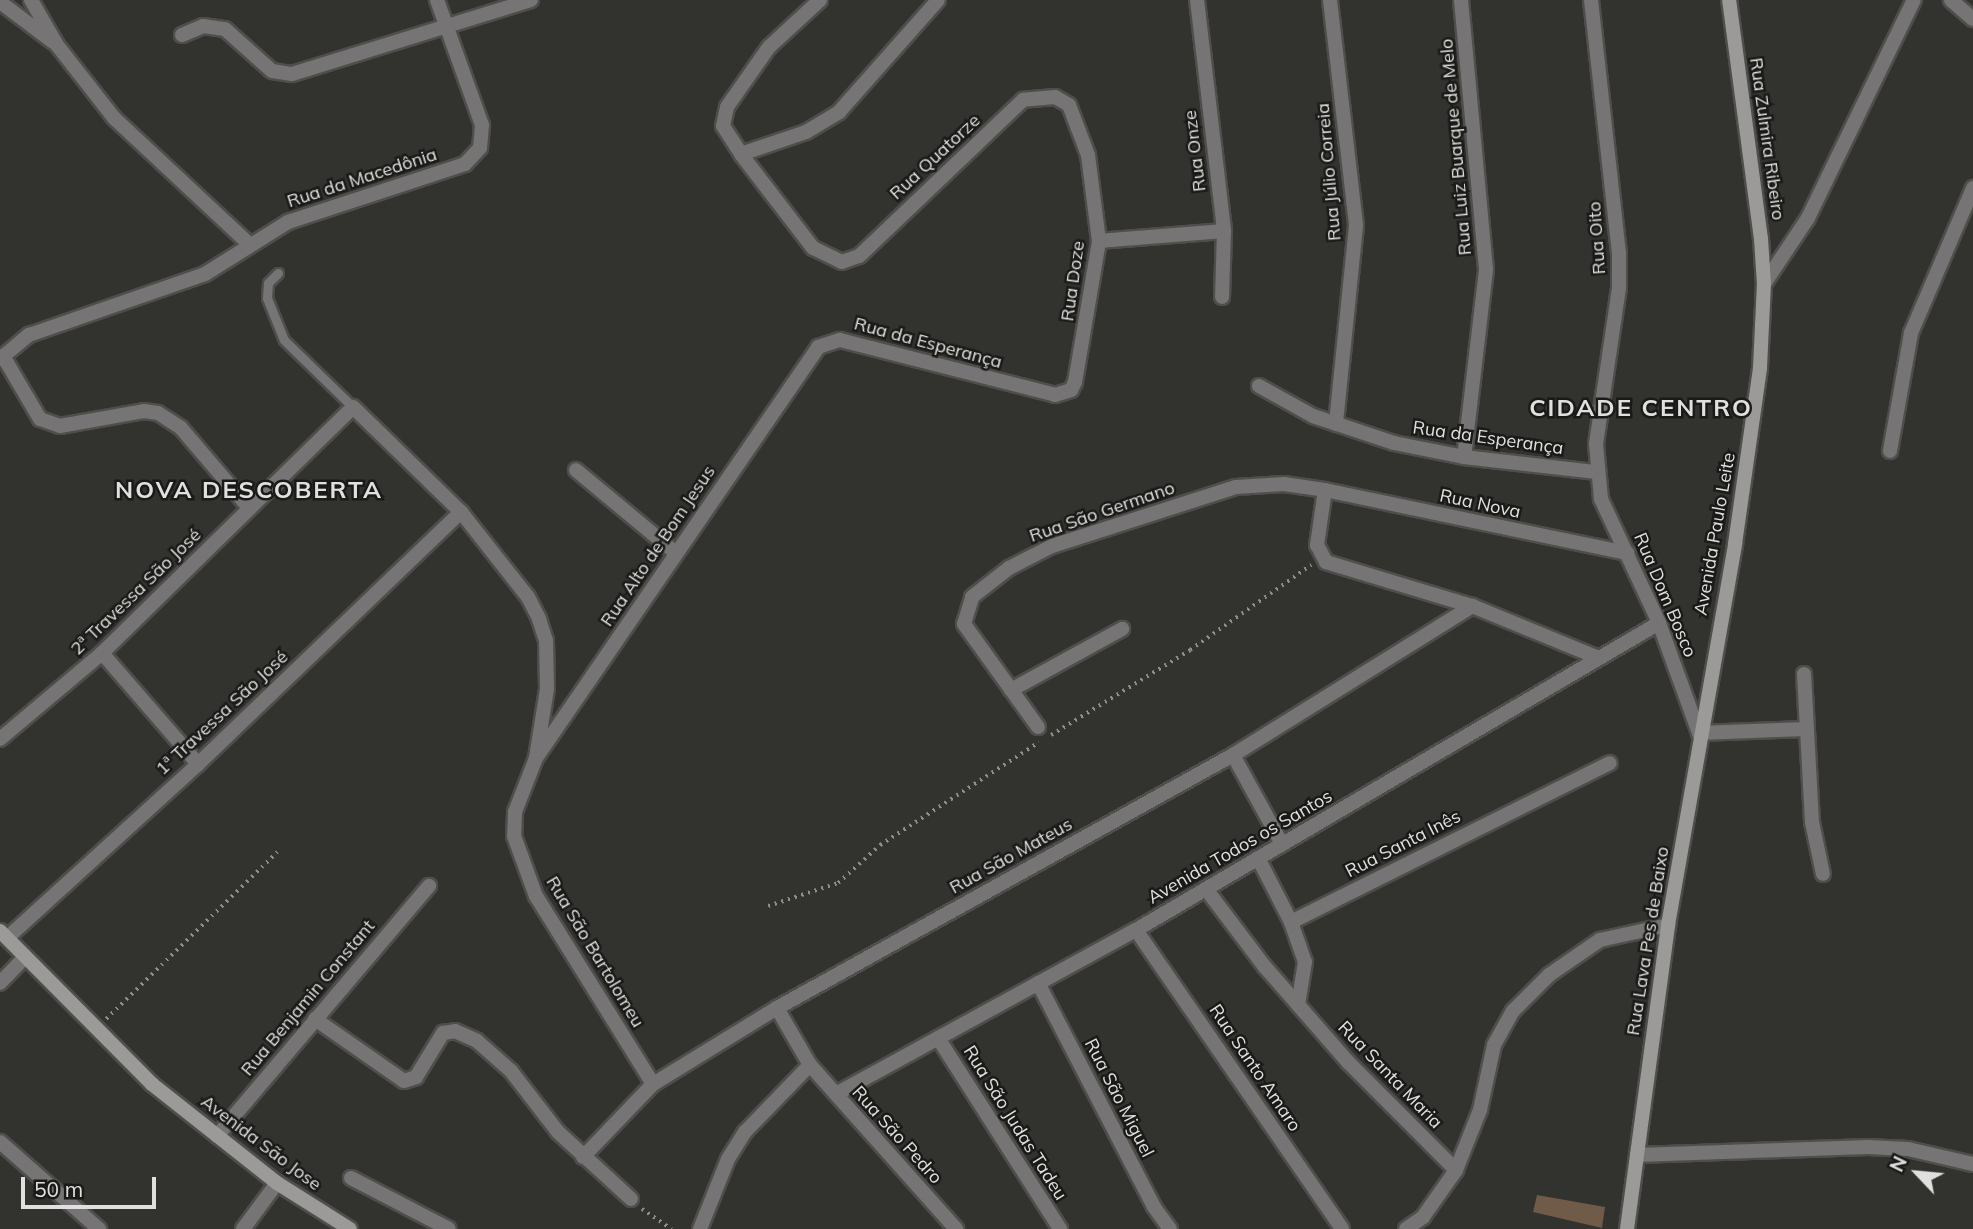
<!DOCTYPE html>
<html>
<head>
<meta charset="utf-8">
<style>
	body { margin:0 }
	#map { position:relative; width:1973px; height:1229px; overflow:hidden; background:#32322f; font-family:Mulish,sans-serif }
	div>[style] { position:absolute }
	.building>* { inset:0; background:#6f5b47 }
	.path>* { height:3.5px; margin-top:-1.75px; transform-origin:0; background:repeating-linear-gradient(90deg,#8e8e8c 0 2px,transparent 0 7px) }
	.roads { filter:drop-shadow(2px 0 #4e4e4b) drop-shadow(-2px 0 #4e4e4b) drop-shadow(0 2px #4e4e4b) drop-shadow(0 -2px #4e4e4b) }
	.lane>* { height:9px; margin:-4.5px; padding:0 4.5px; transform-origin:4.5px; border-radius:4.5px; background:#767474 }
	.street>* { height:14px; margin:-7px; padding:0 7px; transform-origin:7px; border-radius:7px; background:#767474 }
	.secondary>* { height:14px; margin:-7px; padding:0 7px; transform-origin:7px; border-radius:7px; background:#9c9999 }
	span { translate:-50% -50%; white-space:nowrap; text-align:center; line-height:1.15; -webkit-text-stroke:5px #1a1a18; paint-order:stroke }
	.street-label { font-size:18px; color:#e0e0de }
	.district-label { font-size:24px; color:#e0e0de; font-weight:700; letter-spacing:2px }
	.north { position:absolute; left:1882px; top:1138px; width:70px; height:70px; -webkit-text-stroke:5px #1a1a18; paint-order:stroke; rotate:296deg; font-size:19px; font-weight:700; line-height:28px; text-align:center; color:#e0e0de }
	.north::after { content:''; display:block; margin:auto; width:24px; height:32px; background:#e0e0de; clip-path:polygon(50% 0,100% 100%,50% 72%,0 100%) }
	.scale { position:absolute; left:21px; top:1177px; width:135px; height:32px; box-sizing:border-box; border:4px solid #e0e0de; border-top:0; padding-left:9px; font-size:21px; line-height:24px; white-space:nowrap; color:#e0e0de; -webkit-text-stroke:5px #1a1a18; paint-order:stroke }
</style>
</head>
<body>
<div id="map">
	<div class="building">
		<div style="clip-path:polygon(1537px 1195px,1605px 1207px,1602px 1228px,1533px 1212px)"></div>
	</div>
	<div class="path">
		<div style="left:1051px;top:735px;width:163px;rotate:-31.4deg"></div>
		<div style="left:1190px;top:650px;width:148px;rotate:-35.1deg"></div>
		<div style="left:768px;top:906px;width:74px;rotate:-18.2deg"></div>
		<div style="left:838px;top:883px;width:57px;rotate:-42.1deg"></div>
		<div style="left:880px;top:845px;width:189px;rotate:-32.9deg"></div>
		<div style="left:106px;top:1019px;width:239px;rotate:-44.3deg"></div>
		<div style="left:642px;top:1209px;width:36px;rotate:34deg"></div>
	</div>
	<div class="roads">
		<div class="lane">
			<div style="left:278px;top:273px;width:14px;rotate:135deg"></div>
			<div style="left:268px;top:283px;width:15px;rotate:94deg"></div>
			<div style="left:267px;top:298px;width:45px;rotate:68deg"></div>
			<div style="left:284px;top:340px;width:96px;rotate:44.2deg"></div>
		</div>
		<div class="street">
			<div style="left:31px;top:0;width:52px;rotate:60deg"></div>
			<div style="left:57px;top:45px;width:93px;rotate:52deg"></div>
			<div style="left:114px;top:118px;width:183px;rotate:43deg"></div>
			<div style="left:820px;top:0;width:69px;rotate:137.3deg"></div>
			<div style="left:769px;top:47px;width:73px;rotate:125deg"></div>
			<div style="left:727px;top:107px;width:19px;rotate:102deg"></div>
			<div style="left:723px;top:126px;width:33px;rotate:57deg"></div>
			<div style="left:741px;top:154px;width:69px;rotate:-18.7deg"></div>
			<div style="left:806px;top:132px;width:39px;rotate:-31deg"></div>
			<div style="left:839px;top:112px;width:149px;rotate:-48.5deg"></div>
			<div style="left:1197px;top:0;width:233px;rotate:83.3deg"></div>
			<div style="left:1224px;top:231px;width:66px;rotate:91.7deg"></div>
			<div style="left:1330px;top:0;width:227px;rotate:83.4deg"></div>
			<div style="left:1356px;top:226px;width:199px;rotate:95.8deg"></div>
			<div style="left:1461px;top:0;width:271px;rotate:84.7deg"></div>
			<div style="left:1486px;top:270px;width:188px;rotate:96.7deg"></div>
			<div style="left:1591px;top:0;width:255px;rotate:83.7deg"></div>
			<div style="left:1619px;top:253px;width:35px;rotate:90deg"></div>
			<div style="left:1619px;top:288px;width:158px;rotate:98.4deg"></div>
			<div style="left:1596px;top:444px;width:55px;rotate:84.8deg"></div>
			<div style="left:1601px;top:499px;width:137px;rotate:64.9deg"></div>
			<div style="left:1659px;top:623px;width:117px;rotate:70deg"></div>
			<div style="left:1699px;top:733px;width:106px;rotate:-2.2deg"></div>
			<div style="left:1951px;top:0;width:29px;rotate:41deg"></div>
			<div style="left:0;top:2px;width:66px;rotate:37deg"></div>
			<div style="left:182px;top:35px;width:23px;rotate:-23deg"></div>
			<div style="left:203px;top:26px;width:22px;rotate:8deg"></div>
			<div style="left:225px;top:29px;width:63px;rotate:41.8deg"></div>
			<div style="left:272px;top:71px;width:20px;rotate:9deg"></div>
			<div style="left:292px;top:74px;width:250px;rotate:-17.2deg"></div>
			<div style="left:1099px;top:241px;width:125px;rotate:-4.6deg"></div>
			<div style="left:1764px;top:284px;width:79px;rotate:-56.3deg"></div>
			<div style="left:1808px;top:218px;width:242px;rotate:-64.1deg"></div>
			<div style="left:3px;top:356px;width:73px;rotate:59.6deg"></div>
			<div style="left:40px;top:419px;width:21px;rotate:19deg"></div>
			<div style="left:60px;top:426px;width:85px;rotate:-10.1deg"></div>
			<div style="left:144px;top:411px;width:14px;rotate:8deg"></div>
			<div style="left:158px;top:413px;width:27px;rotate:33deg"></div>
			<div style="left:181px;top:428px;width:105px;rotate:49.6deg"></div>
			<div style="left:0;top:359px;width:38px;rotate:-40deg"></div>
			<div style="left:29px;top:335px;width:186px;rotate:-19.1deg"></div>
			<div style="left:205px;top:274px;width:98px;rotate:-32.1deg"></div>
			<div style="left:288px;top:222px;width:186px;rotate:-18.1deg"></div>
			<div style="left:465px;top:164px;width:22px;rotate:-47deg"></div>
			<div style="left:480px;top:148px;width:23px;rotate:-85deg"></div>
			<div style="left:482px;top:125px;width:133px;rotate:-109.8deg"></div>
			<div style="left:1259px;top:386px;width:62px;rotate:29.1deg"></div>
			<div style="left:1313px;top:416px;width:85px;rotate:18.4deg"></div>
			<div style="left:1394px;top:443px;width:71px;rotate:11.3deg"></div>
			<div style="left:1464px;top:457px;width:133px;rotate:6.5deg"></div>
			<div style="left:1890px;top:451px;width:120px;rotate:-79.9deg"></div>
			<div style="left:1911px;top:333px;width:158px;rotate:-66.8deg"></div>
			<div style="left:576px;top:470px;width:130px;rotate:39.7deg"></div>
			<div style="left:1325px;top:490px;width:56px;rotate:98.3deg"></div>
			<div style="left:1317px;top:545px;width:19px;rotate:62deg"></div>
			<div style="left:1326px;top:562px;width:152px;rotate:16.8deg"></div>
			<div style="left:1472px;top:606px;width:137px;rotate:22.3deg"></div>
			<div style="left:102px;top:653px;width:147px;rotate:49.1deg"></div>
			<div style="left:1804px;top:674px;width:148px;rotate:86.9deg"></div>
			<div style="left:1812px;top:822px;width:53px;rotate:78.1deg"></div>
			<div style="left:1011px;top:690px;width:127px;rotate:-28.8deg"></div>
			<div style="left:1038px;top:727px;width:127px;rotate:-125.7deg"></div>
			<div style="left:964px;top:624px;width:28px;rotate:-73deg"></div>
			<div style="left:972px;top:597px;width:47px;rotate:-38.1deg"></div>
			<div style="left:1009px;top:568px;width:48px;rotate:-27.1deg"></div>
			<div style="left:1052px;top:546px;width:193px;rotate:-17.8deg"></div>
			<div style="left:1236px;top:487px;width:48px;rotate:-3.6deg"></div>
			<div style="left:1284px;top:484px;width:41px;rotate:8.3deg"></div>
			<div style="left:1325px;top:490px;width:309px;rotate:11.8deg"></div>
			<div style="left:0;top:739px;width:133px;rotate:-40.1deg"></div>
			<div style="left:102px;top:653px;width:351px;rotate:-44.4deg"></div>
			<div style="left:353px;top:407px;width:151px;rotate:44.2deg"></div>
			<div style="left:461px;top:512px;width:108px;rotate:51.8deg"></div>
			<div style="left:528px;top:597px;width:25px;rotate:63deg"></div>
			<div style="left:539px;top:619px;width:22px;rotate:72deg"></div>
			<div style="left:546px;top:640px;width:49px;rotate:88.8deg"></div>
			<div style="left:547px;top:689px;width:70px;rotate:99.1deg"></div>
			<div style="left:536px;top:758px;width:58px;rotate:111.3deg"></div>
			<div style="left:515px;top:812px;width:24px;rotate:92deg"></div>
			<div style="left:514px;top:836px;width:64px;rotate:69.9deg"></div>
			<div style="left:536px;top:896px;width:221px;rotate:58.1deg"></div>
			<div style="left:1233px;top:755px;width:102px;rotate:61.2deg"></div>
			<div style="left:536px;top:758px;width:498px;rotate:-55.5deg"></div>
			<div style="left:818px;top:347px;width:23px;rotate:-18deg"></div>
			<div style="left:840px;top:340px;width:222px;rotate:14.3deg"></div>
			<div style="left:1055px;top:395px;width:17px;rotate:-17deg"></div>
			<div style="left:1071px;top:390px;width:9px;rotate:-63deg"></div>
			<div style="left:1075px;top:382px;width:143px;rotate:-80.3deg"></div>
			<div style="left:1099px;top:241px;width:87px;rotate:-97.3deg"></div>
			<div style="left:1088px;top:155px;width:53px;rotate:-110.8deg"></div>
			<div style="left:1069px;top:105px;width:16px;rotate:-150deg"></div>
			<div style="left:1055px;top:97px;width:32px;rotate:175deg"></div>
			<div style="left:1023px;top:100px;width:226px;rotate:136.4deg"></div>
			<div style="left:859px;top:256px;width:18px;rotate:161deg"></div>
			<div style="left:842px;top:262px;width:32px;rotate:-154deg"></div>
			<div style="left:813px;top:248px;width:118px;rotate:-127.5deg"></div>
			<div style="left:1258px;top:858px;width:72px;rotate:62.7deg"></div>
			<div style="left:1206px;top:889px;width:98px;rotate:52.9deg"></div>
			<div style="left:1265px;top:967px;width:126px;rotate:48.9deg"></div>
			<div style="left:1348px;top:1062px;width:153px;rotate:45deg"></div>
			<div style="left:1136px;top:930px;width:363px;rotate:55.4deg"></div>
			<div style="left:7px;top:938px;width:258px;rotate:-42.3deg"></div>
			<div style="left:198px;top:764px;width:364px;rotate:-43.8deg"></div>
			<div style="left:0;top:983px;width:36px;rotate:-46deg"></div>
			<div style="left:1038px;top:983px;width:252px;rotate:62.6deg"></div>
			<div style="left:1154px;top:1207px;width:27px;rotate:54deg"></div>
			<div style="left:1298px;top:1005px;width:44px;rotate:-80.8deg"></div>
			<div style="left:1305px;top:962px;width:42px;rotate:-109.3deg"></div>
			<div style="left:1291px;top:922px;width:356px;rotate:-26.5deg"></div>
			<div style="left:777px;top:1008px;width:66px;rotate:59.9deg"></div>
			<div style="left:810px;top:1065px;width:220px;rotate:48.3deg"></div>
			<div style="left:315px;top:1019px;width:108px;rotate:34.9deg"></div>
			<div style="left:404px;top:1081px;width:13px;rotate:-18deg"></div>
			<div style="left:416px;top:1077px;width:52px;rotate:-58.5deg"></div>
			<div style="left:443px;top:1033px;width:12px;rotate:-9deg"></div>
			<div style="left:455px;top:1031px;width:24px;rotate:24deg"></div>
			<div style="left:477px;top:1041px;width:45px;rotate:41.4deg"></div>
			<div style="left:511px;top:1071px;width:77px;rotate:52.4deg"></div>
			<div style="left:558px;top:1132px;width:99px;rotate:42.5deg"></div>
			<div style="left:938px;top:1038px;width:227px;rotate:57.4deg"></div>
			<div style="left:836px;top:1094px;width:342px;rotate:-28.7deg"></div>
			<div style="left:1136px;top:930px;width:606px;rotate:-30.41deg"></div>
			<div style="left:217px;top:1136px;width:328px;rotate:-49.7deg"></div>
			<div style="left:0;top:1142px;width:132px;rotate:41.3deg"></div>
			<div style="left:1637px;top:1155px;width:231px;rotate:-2deg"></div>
			<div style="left:1868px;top:1147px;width:40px;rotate:2.9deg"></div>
			<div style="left:1908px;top:1149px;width:67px;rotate:13deg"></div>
			<div style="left:583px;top:1157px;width:101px;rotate:-46.2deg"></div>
			<div style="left:653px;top:1084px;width:145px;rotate:-31.5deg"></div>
			<div style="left:777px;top:1008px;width:521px;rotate:-29.02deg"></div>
			<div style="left:1233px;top:755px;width:282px;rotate:-31.9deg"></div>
			<div style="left:351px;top:1178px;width:110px;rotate:27.5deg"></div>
			<div style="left:243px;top:1229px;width:57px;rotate:-53.5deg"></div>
			<div style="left:700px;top:1229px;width:75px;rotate:-68.2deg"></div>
			<div style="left:728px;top:1159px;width:32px;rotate:-58deg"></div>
			<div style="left:745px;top:1132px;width:93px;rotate:-45.9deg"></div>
			<div style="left:1406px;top:1229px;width:21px;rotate:-35deg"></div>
			<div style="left:1423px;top:1217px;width:57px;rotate:-54.9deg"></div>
			<div style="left:1456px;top:1170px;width:65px;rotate:-68.2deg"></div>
			<div style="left:1480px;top:1110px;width:66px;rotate:-77.8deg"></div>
			<div style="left:1494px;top:1045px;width:39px;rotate:-61deg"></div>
			<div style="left:1513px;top:1011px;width:51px;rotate:-45deg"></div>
			<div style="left:1549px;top:975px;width:62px;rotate:-34.5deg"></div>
			<div style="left:1600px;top:940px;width:70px;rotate:-12.4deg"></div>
		</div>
		<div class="secondary">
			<div style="left:0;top:931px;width:216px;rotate:45.2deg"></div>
			<div style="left:152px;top:1084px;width:159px;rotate:38.4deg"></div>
			<div style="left:277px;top:1183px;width:86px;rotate:32.2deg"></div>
			<div style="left:1627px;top:1229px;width:307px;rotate:-82.3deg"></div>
			<div style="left:1668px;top:925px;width:387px;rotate:-80deg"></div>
			<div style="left:1735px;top:544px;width:178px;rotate:-81.9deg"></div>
			<div style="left:1760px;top:368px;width:84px;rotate:-87.3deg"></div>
			<div style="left:1764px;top:284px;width:45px;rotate:-93.8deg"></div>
			<div style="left:1761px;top:239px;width:241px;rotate:-97.6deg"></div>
		</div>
	</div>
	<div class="street-label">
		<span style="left:1767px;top:139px;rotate:82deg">Rua Zulmira Ribeiro</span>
		<span style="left:1456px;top:147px;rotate:-95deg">Rua Luiz Buarque de Melo</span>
		<span style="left:1195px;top:151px;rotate:-97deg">Rua Onze</span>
		<span style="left:935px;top:157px;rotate:-43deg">Rua Quatorze</span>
		<span style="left:1329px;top:172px;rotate:-95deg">Rua Júlio Correia</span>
		<span style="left:362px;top:178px;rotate:-18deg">Rua da Macedônia</span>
		<span style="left:1597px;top:238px;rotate:-94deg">Rua Oito</span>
		<span style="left:1073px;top:281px;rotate:-82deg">Rua Doze</span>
		<span style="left:928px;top:343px;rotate:15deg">Rua da Esperança</span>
		<span style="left:1488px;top:438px;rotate:8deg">Rua da Esperança</span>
		<span style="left:1480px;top:504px;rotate:12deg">Rua Nova</span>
		<span style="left:1102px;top:512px;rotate:-19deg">Rua São Germano</span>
		<span style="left:1715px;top:534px;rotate:-80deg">Avenida Paulo Leite</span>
		<span style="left:658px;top:546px;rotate:-56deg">Rua Alto de Bom Jesus</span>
		<span style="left:136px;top:592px;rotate:-44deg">2ª Travessa São José</span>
		<span style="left:1665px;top:595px;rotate:67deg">Rua Dom Bosco</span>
		<span style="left:222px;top:713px;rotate:-43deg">1ª Travessa São José</span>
		<span style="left:1403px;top:844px;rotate:-27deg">Rua Santa Inês</span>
		<span style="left:1240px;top:847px;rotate:-30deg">Avenida Todos os Santos</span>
		<span style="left:1011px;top:856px;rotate:-29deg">Rua São Mateus</span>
		<span style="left:1648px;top:941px;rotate:-81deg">Rua Lava Pes de Baixo</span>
		<span style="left:595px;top:952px;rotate:59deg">Rua São Bartolomeu</span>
		<span style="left:308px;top:998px;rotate:-50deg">Rua Benjamin Constant</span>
		<span style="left:1255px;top:1068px;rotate:56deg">Rua Santo Amaro</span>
		<span style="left:1390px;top:1075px;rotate:46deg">Rua Santa Maria</span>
		<span style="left:1119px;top:1098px;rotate:63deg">Rua São Miguel</span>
		<span style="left:1015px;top:1123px;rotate:58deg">Rua São Judas Tadeu</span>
		<span style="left:897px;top:1135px;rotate:48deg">Rua São Pedro</span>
		<span style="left:261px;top:1143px;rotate:37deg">Avenida São Jose</span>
	</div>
	<div class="district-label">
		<span style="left:1641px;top:408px">CIDADE CENTRO</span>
		<span style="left:249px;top:490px">NOVA DESCOBERTA</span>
	</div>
	<div class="north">N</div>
	<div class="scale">50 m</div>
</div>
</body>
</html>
